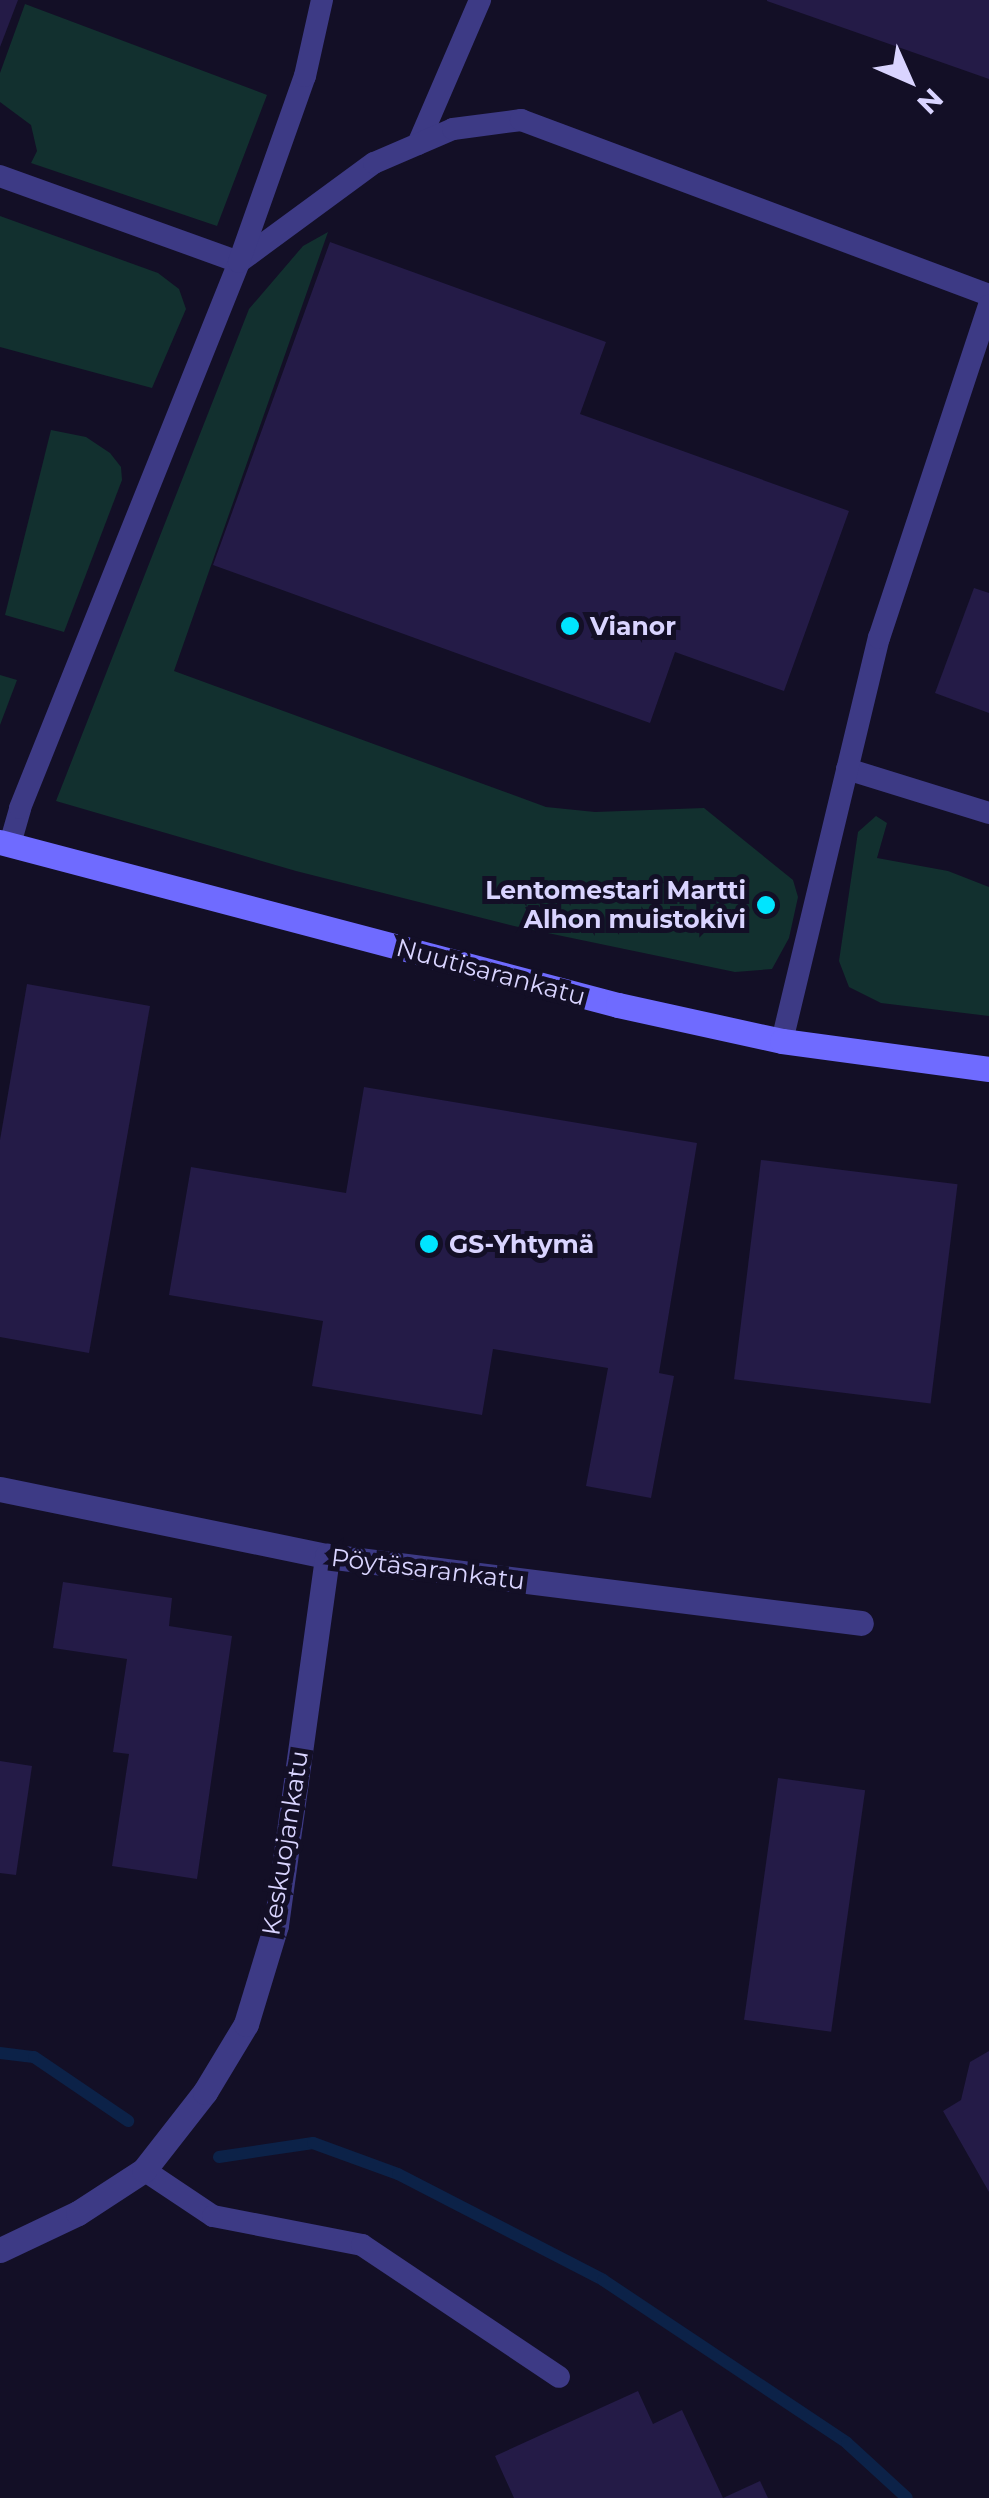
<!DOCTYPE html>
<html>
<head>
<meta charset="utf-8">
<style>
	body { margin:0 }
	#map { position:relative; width:989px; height:2498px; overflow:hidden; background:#130f26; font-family:Montserrat,sans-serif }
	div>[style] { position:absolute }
	.green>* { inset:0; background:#12302f }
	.stream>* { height:12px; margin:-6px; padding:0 6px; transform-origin:6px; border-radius:6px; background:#0c2248 }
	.building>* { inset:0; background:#241b47; transform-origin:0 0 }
	.lane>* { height:22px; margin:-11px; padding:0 11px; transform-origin:11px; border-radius:11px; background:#3d3a85 }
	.street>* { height:25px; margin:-12.5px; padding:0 12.5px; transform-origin:12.5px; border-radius:12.5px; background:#3d3a85 }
	.secondary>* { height:25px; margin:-12.5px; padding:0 12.5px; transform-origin:12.5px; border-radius:12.5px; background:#6f6bff }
	.dots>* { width:28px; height:28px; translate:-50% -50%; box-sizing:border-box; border:5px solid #130f26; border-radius:50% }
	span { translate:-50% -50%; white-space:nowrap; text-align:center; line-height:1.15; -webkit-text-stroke:10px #130f26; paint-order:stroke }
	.poi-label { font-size:25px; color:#d9d4ff; font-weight:700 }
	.left { translate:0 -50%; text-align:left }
	.right { translate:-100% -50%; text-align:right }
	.street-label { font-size:25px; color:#d9d4ff }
	.north { position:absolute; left:859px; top:30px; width:100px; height:100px; -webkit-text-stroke:8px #130f26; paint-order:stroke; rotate:135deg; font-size:28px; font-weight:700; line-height:40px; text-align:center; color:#d9d4ff }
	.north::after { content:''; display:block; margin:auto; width:35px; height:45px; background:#d9d4ff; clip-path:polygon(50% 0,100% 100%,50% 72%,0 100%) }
</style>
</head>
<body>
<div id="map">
	<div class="green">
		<div style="clip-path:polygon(25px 4px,267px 95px,217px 226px,31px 163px,37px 151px,31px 125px,0 102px,0 73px)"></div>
		<div style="clip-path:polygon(0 216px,158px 273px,179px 289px,186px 309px,152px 388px,0 347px)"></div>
		<div style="clip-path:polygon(328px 232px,174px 671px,546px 807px,595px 812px,704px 808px,793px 880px,798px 897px,789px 938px,772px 969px,735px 972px,514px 926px,296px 871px,56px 801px,249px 309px,303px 246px)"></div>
		<div style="clip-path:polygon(51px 430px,86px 437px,110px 453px,121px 467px,122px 480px,64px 632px,5px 615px)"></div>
		<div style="clip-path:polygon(0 675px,17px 680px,0 725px)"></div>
		<div style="clip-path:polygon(876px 816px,887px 823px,877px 858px,948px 871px,989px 887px,989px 1016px,881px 1003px,849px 987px,839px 961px,858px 832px)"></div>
	</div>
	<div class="stream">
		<div style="left:0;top:2053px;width:34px;rotate:7deg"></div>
		<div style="left:34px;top:2057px;width:114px;rotate:34.2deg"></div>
		<div style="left:219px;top:2157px;width:95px;rotate:-8.5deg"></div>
		<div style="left:313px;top:2143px;width:90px;rotate:20deg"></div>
		<div style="left:398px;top:2174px;width:231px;rotate:27.3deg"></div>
		<div style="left:603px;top:2280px;width:293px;rotate:33.7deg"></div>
		<div style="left:847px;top:2443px;width:81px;rotate:42.5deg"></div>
	</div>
	<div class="building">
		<div style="clip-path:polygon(0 0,18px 0,0 47px)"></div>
		<div style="clip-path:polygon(989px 0,989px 79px,767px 1px,767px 0)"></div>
		<div style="clip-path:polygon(330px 242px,606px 342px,580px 414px,849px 511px,784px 691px,675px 652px,650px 723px,213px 565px)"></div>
		<div style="clip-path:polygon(974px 588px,989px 593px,989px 713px,935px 693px)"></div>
		<div style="clip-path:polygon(27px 984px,150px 1006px,89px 1353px,0 1337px,0 1140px)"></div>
		<div style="clip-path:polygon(364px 1087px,697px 1143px,659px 1373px,674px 1376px,651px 1498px,586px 1486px,608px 1368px,493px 1349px,482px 1415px,312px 1386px,323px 1321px,169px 1295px,191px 1167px,346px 1193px)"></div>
		<div style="left:761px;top:1160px;width:198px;height:221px;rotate:7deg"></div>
		<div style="clip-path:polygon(63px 1582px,172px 1598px,169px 1626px,232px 1636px,197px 1879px,112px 1866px,129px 1754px,113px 1752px,127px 1659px,53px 1648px)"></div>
		<div style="clip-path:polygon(0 1761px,32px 1766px,16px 1875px,0 1873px)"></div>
		<div style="left:778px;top:1778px;width:88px;height:244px;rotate:8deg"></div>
		<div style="clip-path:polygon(989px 2051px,989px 2192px,943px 2111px,961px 2100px,970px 2062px)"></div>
		<div style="clip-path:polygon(638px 2391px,653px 2424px,682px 2410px,723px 2498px,514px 2498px,495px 2456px)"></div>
		<div style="clip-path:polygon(760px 2481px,768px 2498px,723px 2498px)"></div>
	</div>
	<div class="lane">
		<div style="left:418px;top:144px;width:157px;rotate:-66.7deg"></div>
		<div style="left:0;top:176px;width:254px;rotate:19.8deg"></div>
		<div style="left:239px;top:262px;width:167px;rotate:-36.3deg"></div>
		<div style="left:374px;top:163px;width:86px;rotate:-23.3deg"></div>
		<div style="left:453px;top:129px;width:69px;rotate:-7.5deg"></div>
		<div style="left:521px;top:120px;width:500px;rotate:20.5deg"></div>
		<div style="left:847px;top:769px;width:149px;rotate:17.2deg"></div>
		<div style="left:10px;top:844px;width:37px;rotate:-74deg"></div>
		<div style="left:20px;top:808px;width:588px;rotate:-68.14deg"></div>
		<div style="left:239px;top:262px;width:197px;rotate:-70.5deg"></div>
		<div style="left:305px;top:76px;width:78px;rotate:-77.4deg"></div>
		<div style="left:782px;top:1041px;width:415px;rotate:-76.5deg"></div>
		<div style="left:879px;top:638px;width:350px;rotate:-71.7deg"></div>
		<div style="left:144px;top:2170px;width:83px;rotate:33.7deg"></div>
		<div style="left:213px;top:2216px;width:152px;rotate:11deg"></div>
		<div style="left:362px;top:2245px;width:237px;rotate:33.8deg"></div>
	</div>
	<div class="street">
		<div style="left:0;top:1489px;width:334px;rotate:11.6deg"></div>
		<div style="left:327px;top:1556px;width:538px;rotate:7.15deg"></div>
		<div style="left:0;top:2250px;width:86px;rotate:-25.4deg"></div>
		<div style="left:78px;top:2213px;width:79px;rotate:-33.1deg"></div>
		<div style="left:144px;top:2170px;width:99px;rotate:-52deg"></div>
		<div style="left:205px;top:2092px;width:79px;rotate:-58.9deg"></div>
		<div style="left:246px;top:2024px;width:103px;rotate:-73.1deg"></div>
		<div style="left:276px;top:1925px;width:373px;rotate:-82.1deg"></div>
	</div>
	<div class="secondary">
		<div style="left:0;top:842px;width:639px;rotate:14.78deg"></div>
		<div style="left:618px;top:1005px;width:168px;rotate:12.4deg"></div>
		<div style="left:782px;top:1041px;width:209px;rotate:7.7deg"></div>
	</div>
	<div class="dots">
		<div style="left:570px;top:626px;background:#00e5ff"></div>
		<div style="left:766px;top:905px;background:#00e5ff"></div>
		<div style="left:429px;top:1244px;background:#00e5ff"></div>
	</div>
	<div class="poi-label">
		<span class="left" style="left:590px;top:626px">Vianor</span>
		<span class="right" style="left:746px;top:905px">Lentomestari Martti<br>Alhon muistokivi</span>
		<span class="left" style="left:449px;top:1244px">GS-Yhtymä</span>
	</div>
	<div class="street-label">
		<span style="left:491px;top:972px;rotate:15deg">Nuutisarankatu</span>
		<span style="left:428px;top:1569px;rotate:7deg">Pöytäsarankatu</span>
		<span style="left:285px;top:1843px;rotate:-81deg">Keskuojankatu</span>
	</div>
	<div class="north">N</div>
</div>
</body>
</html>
